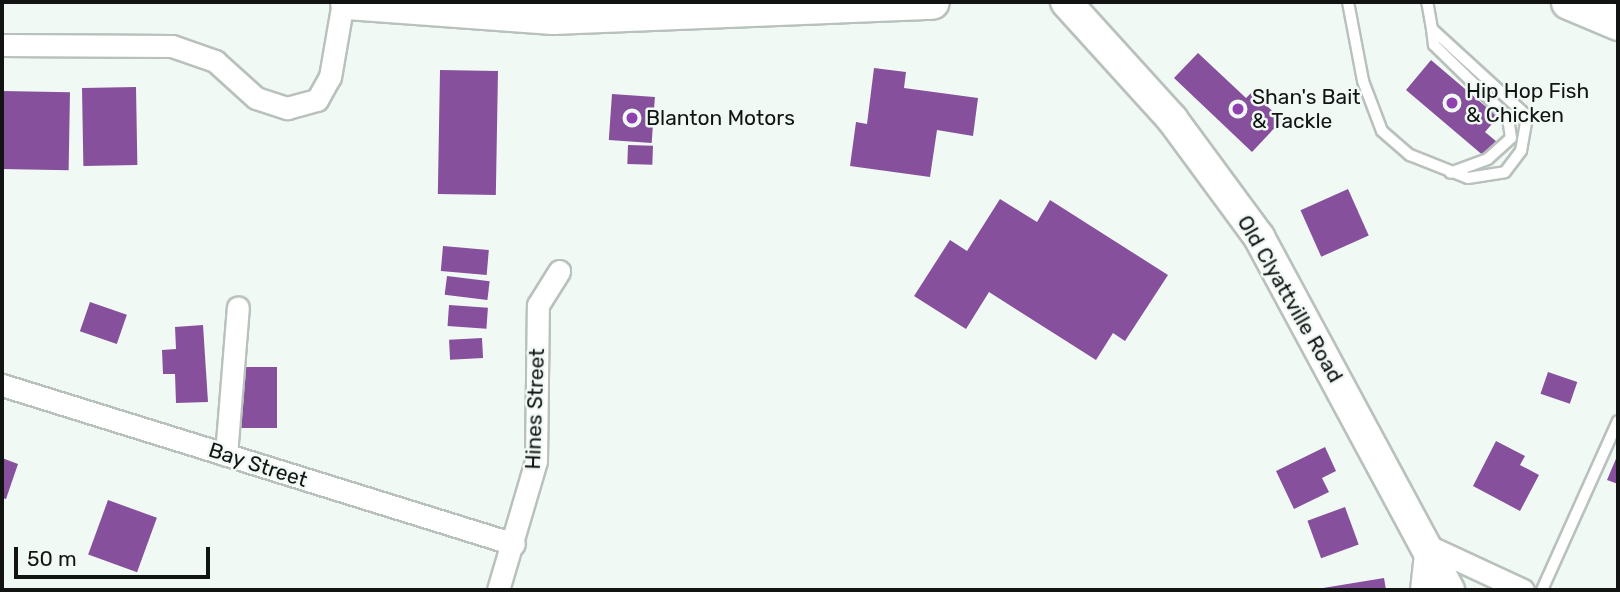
<!DOCTYPE html>
<html>
<head>
<meta charset="utf-8">
<style>
	body { margin:0 }
	#map { position:relative; width:1620px; height:592px; overflow:hidden; background:#f1f9f5; font-family:Rubik,sans-serif }
	div>[style] { position:absolute }
	.building>* { inset:0; background:#87509c; transform-origin:0 0 }
	.roads { filter:drop-shadow(2px 0 #b9c1bc) drop-shadow(-2px 0 #b9c1bc) drop-shadow(0 2px #b9c1bc) drop-shadow(0 -2px #b9c1bc) }
	.lane>* { height:10px; margin:-5px; padding:0 5px; transform-origin:5px; border-radius:5px; background:#fff }
	.street>* { height:21px; margin:-10.5px; padding:0 10.5px; transform-origin:10.5px; border-radius:10.5px; background:#fff }
	.secondary>* { height:30px; margin:-15px; padding:0 15px; transform-origin:15px; border-radius:15px; background:#fff }
	.primary>* { height:33px; margin:-16.5px; padding:0 16.5px; transform-origin:16.5px; border-radius:16.5px; background:#fff }
	.dots>* { width:19px; height:19px; translate:-50% -50%; box-sizing:border-box; border:4px solid #f1f9f5; border-radius:50% }
	span { translate:-50% -50%; white-space:nowrap; text-align:center; line-height:1.15; -webkit-text-stroke:5px #f1f9f5; paint-order:stroke }
	.poi-label { font-size:21px; color:#111413 }
	.left { translate:0 -50%; text-align:left }
	.street-label { font-size:21px; color:#111413 }
	.frame { position:absolute; inset:0; border:4px solid #111413; pointer-events:none }
	.scale { position:absolute; left:14px; top:547px; width:196px; height:32px; box-sizing:border-box; border:4px solid #111413; border-top:0; padding-left:9px; font-size:21px; line-height:24px; white-space:nowrap; color:#111413; -webkit-text-stroke:5px #f1f9f5; paint-order:stroke }
</style>
</head>
<body>
<div id="map">
	<div class="building">
		<div style="clip-path:polygon(1198px 53px,1246px 98px,1252px 92px,1282px 120px,1252px 152px,1174px 78px)"></div>
		<div style="clip-path:polygon(1431px 60px,1498px 117px,1485px 132px,1497px 142px,1485px 157px,1406px 90px)"></div>
		<div style="clip-path:polygon(874px 68px,906px 72px,904px 88px,978px 98px,973px 136px,937px 130px,930px 177px,850px 166px,856px 122px,867px 124px)"></div>
		<div style="left:440px;top:70px;width:58px;height:124px;rotate:1deg"></div>
		<div style="left:136px;top:87px;width:78px;height:54px;rotate:89deg"></div>
		<div style="left:2px;top:91px;width:68px;height:78px;rotate:1deg"></div>
		<div style="left:612px;top:94px;width:43px;height:46px;rotate:4deg"></div>
		<div style="left:628px;top:145px;width:25px;height:19px;rotate:2deg"></div>
		<div style="left:1348px;top:189px;width:51px;height:52px;rotate:66deg"></div>
		<div style="clip-path:polygon(1000px 199px,1037px 222px,1050px 200px,1168px 275px,1125px 341px,1113px 333px,1096px 360px,989px 292px,966px 329px,914px 296px,950px 240px,967px 251px)"></div>
		<div style="left:443px;top:246px;width:46px;height:25px;rotate:5deg"></div>
		<div style="left:447px;top:276px;width:43px;height:19px;rotate:7deg"></div>
		<div style="left:90px;top:302px;width:39px;height:31px;rotate:19deg"></div>
		<div style="left:449px;top:305px;width:39px;height:21px;rotate:4deg"></div>
		<div style="clip-path:polygon(203px 325px,208px 402px,176px 403px,175px 374px,163px 374px,162px 350px,176px 349px,175px 327px)"></div>
		<div style="left:482px;top:338px;width:20px;height:33px;rotate:87deg"></div>
		<div style="left:241px;top:367px;width:36px;height:61px"></div>
		<div style="left:1548px;top:372px;width:31px;height:23px;rotate:19deg"></div>
		<div style="clip-path:polygon(1496px 441px,1525px 456px,1520px 465px,1539px 475px,1520px 511px,1473px 486px)"></div>
		<div style="clip-path:polygon(1325px 447px,1336px 471px,1322px 478px,1329px 492px,1294px 509px,1276px 471px)"></div>
		<div style="clip-path:polygon(1618px 454px,1618px 484px,1607px 480px)"></div>
		<div style="clip-path:polygon(2px 458px,18px 464px,6px 499px,2px 498px)"></div>
		<div style="left:108px;top:500px;width:52px;height:58px;rotate:20deg"></div>
		<div style="left:1345px;top:507px;width:40px;height:40px;rotate:70deg"></div>
		<div style="clip-path:polygon(1384px 578px,1386px 590px,1317px 590px,1317px 589px)"></div>
	</div>
	<div class="roads">
		<div class="lane">
			<div style="left:1348px;top:2px;width:80px;rotate:79.2deg"></div>
			<div style="left:1363px;top:81px;width:53px;rotate:69.2deg"></div>
			<div style="left:1382px;top:131px;width:37px;rotate:41deg"></div>
			<div style="left:1410px;top:155px;width:62px;rotate:21.6deg"></div>
			<div style="left:1468px;top:178px;width:37px;rotate:-9deg"></div>
			<div style="left:1505px;top:172px;width:26px;rotate:-53deg"></div>
			<div style="left:1521px;top:151px;width:36px;rotate:-80deg"></div>
			<div style="left:1527px;top:116px;width:129px;rotate:-137.5deg"></div>
			<div style="left:1432px;top:29px;width:27px;rotate:-100deg"></div>
			<div style="left:1432px;top:29px;width:16px;rotate:83deg"></div>
			<div style="left:1434px;top:45px;width:103px;rotate:44.2deg"></div>
			<div style="left:1508px;top:117px;width:21px;rotate:82deg"></div>
			<div style="left:1511px;top:138px;width:31px;rotate:138deg"></div>
			<div style="left:1488px;top:159px;width:40px;rotate:159.8deg"></div>
			<div style="left:1542px;top:590px;width:185px;rotate:-65.8deg"></div>
		</div>
		<div class="street">
			<div style="left:2px;top:45px;width:170px;rotate:0.3deg"></div>
			<div style="left:172px;top:46px;width:46px;rotate:19.2deg"></div>
			<div style="left:215px;top:61px;width:55px;rotate:42.1deg"></div>
			<div style="left:256px;top:98px;width:33px;rotate:18deg"></div>
			<div style="left:287px;top:108px;width:31px;rotate:-15deg"></div>
			<div style="left:317px;top:100px;width:26px;rotate:-61deg"></div>
			<div style="left:330px;top:77px;width:76px;rotate:-80.2deg"></div>
			<div style="left:2px;top:385px;width:536px;rotate:17.25deg"></div>
			<div style="left:226px;top:455px;width:148px;rotate:-85.4deg"></div>
			<div style="left:498px;top:590px;width:134px;rotate:-73.6deg"></div>
			<div style="left:536px;top:461px;width:156px;rotate:-89.3deg"></div>
			<div style="left:538px;top:305px;width:40px;rotate:-58deg"></div>
			<div style="left:1421px;top:590px;width:45px;rotate:-83.7deg"></div>
			<div style="left:1426px;top:545px;width:107px;rotate:24.9deg"></div>
		</div>
		<div class="secondary">
			<div style="left:1066px;top:2px;width:158px;rotate:47.8deg"></div>
			<div style="left:1172px;top:119px;width:147px;rotate:53.6deg"></div>
			<div style="left:1259px;top:237px;width:401px;rotate:61.7deg"></div>
		</div>
		<div class="primary">
			<div style="left:347px;top:2px;width:206px;rotate:4.2deg"></div>
			<div style="left:552px;top:17px;width:380px;rotate:-2.3deg"></div>
			<div style="left:1568px;top:2px;width:54px;rotate:22.8deg"></div>
		</div>
	</div>
	<div class="dots">
		<div style="left:1452px;top:103px;background:#903fae"></div>
		<div style="left:1238px;top:109px;background:#903fae"></div>
		<div style="left:632px;top:118px;background:#903fae"></div>
	</div>
	<div class="poi-label">
		<span class="left" style="left:1466px;top:103px">Hip Hop Fish<br>&amp; Chicken</span>
		<span class="left" style="left:1252px;top:109px">Shan's Bait<br>&amp; Tackle</span>
		<span class="left" style="left:646px;top:118px">Blanton Motors</span>
	</div>
	<div class="street-label">
		<span style="left:1290px;top:299px;rotate:60deg">Old Clyattville Road</span>
		<span style="left:535px;top:409px;rotate:-88deg">Hines Street</span>
		<span style="left:258px;top:465px;rotate:18deg">Bay Street</span>
	</div>
	<div class="frame"></div>
	<div class="scale">50 m</div>
</div>
</body>
</html>
